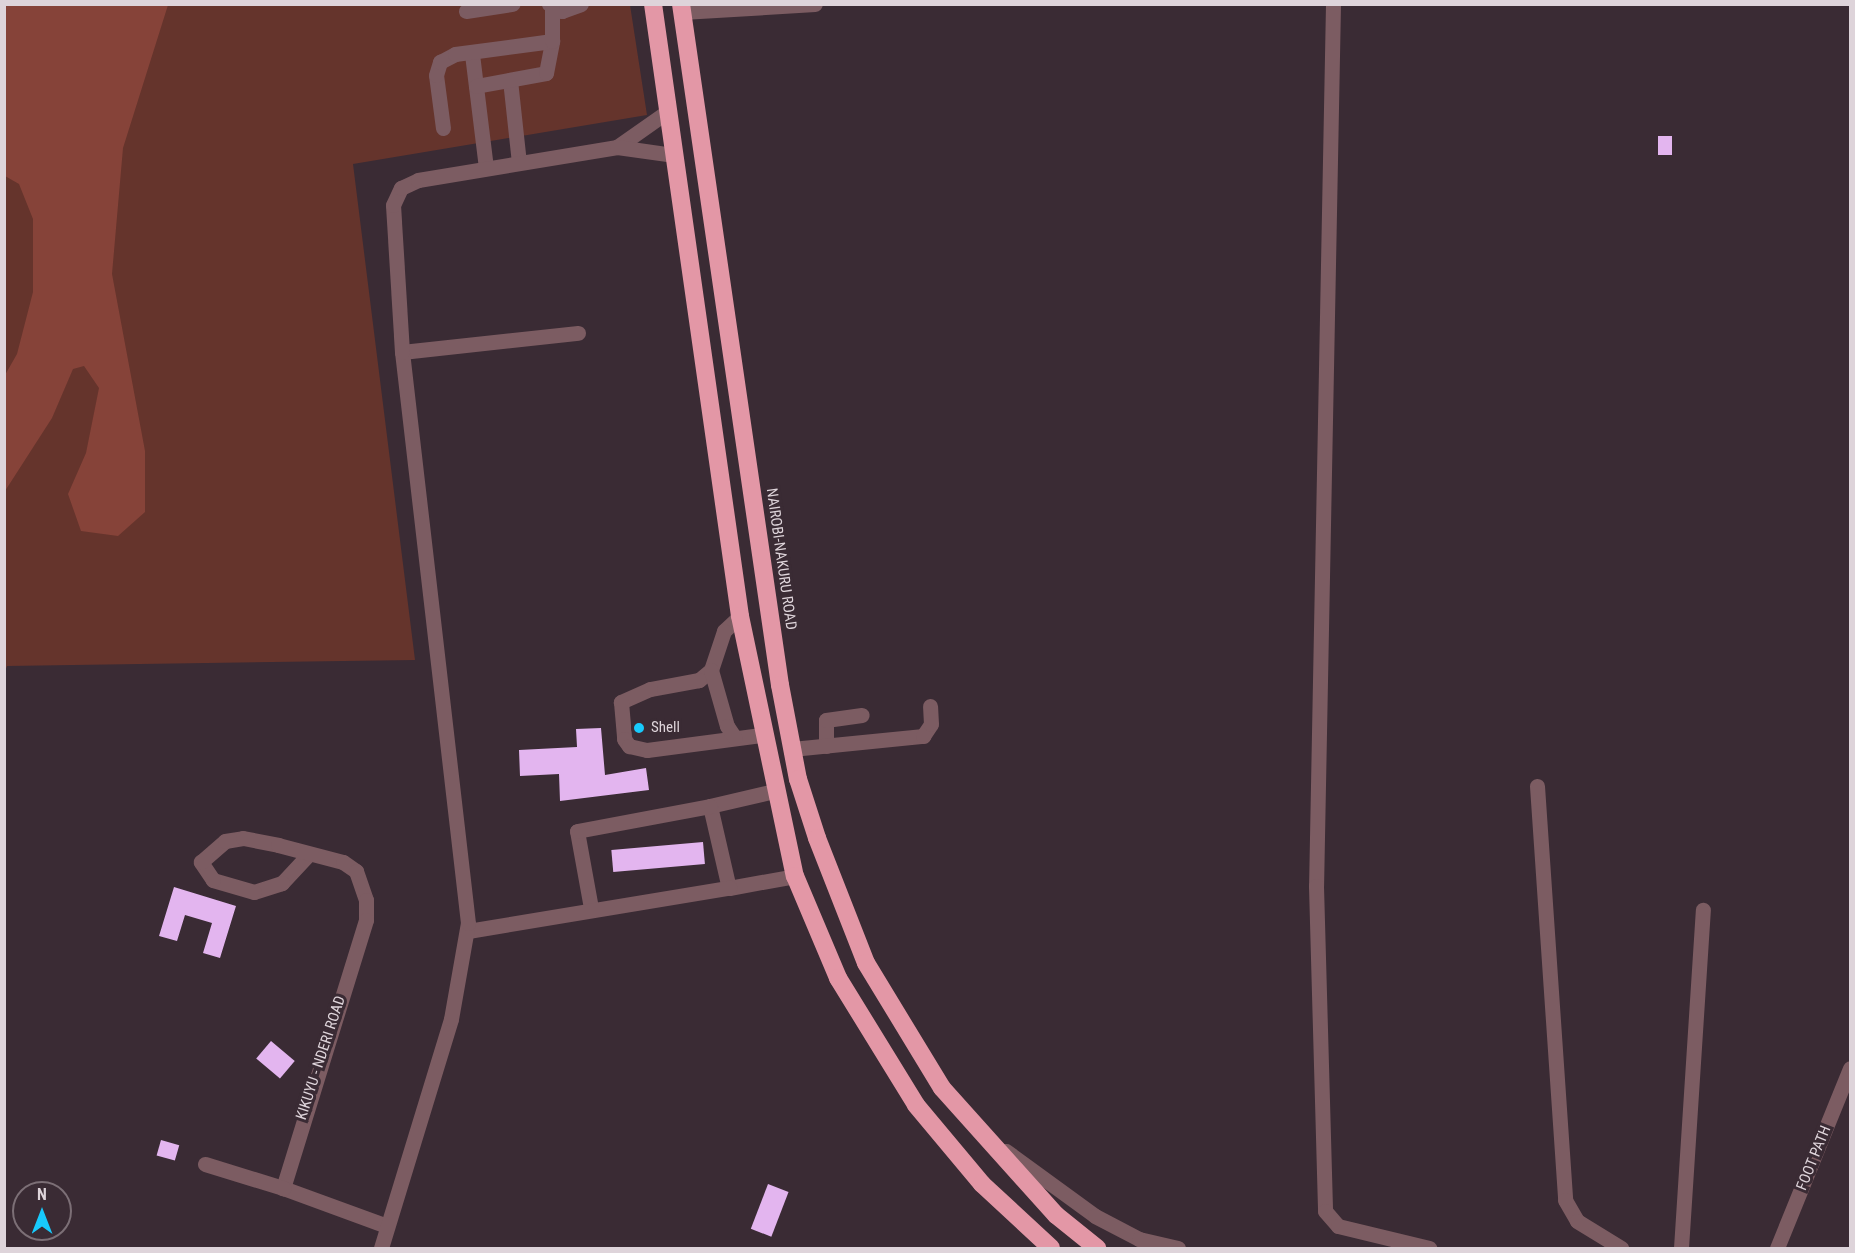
<!DOCTYPE html>
<html>
<head>
<meta charset="utf-8">
<style>
	body { margin:0 }
	#map { position:relative; width:1855px; height:1253px; overflow:hidden; background:#3a2b34; font-family:"Roboto Condensed",sans-serif }
	div>[style] { position:absolute }
	.green>* { inset:0; background:#65342c }
	.forest>* { inset:0; background:#864339 }
	.building>* { inset:0; background:#e3b5ef; transform-origin:0 0 }
	.minor>* { height:15px; margin:-7.5px; padding:0 7.5px; transform-origin:7.5px; border-radius:7.5px; background:#7c5c62 }
	.highway>* { height:18px; margin:-9px; padding:0 9px; transform-origin:9px; border-radius:9px; background:#e397a6 }
	.dots>* { width:16px; height:16px; translate:-50% -50%; box-sizing:border-box; border:3px solid #3a2b34; border-radius:50% }
	span { translate:-50% -50%; white-space:nowrap; text-align:center; line-height:1.15; -webkit-text-stroke:6px #3a2b34; paint-order:stroke }
	.street-label { font-size:15px; color:#ded4da }
	.poi-label { font-size:15px; color:#ded4da }
	.left { translate:0 -50%; text-align:left }
	.frame { position:absolute; inset:0; border:6px solid #ded4da; pointer-events:none }
	.north { position:absolute; left:12px; top:1181px; width:60px; height:60px; box-sizing:border-box; background:#3a2b34; border:2px solid #7c6f76; border-radius:50%; rotate:0deg; font-size:16px; font-weight:700; line-height:24px; text-align:center; color:#ded4da }
	.north::after { content:''; display:block; margin:auto; width:21px; height:27px; background:#18cafc; clip-path:polygon(50% 0,100% 100%,50% 72%,0 100%) }
</style>
</head>
<body>
<div id="map">
	<div class="green">
		<div style="clip-path:polygon(5px 5px,630px 5px,647px 115px,353px 164px,415px 660px,7px 666px,5px 671px)"></div>
	</div>
	<div class="forest">
		<div style="clip-path:polygon(5px 4px,168px 5px,123px 148px,112px 274px,145px 451px,145px 512px,118px 536px,81px 531px,68px 494px,86px 453px,99px 388px,84px 366px,73px 369px,52px 418px,5px 491px,5px 375px,17px 354px,33px 292px,33px 219px,19px 184px,5px 176px)"></div>
	</div>
	<div class="building">
		<div style="left:1658px;top:136px;width:14px;height:19px"></div>
		<div style="clip-path:polygon(601px 728px,605px 775px,646px 768px,649px 790px,560px 801px,559px 774px,520px 776px,519px 750px,577px 747px,576px 729px)"></div>
		<div style="left:703px;top:842px;width:22px;height:92px;rotate:85deg"></div>
		<div style="clip-path:polygon(174px 887px,236px 906px,220px 958px,203px 953px,212px 923px,185px 915px,177px 941px,159px 936px)"></div>
		<div style="left:271px;top:1041px;width:31px;height:23px;rotate:40deg"></div>
		<div style="left:161px;top:1140px;width:19px;height:16px;rotate:16deg"></div>
		<div style="left:768px;top:1184px;width:22px;height:48px;rotate:21deg"></div>
	</div>
	<div class="minor">
		<div style="left:549px;top:4px;width:15px;rotate:28deg"></div>
		<div style="left:562px;top:11px;width:20px;rotate:-20deg"></div>
		<div style="left:1333px;top:4px;width:882px;rotate:91.1deg"></div>
		<div style="left:1316px;top:886px;width:325px;rotate:88.4deg"></div>
		<div style="left:1325px;top:1211px;width:20px;rotate:49deg"></div>
		<div style="left:1338px;top:1226px;width:94px;rotate:13.6deg"></div>
		<div style="left:466px;top:11px;width:47px;rotate:-8.7deg"></div>
		<div style="left:682px;top:12px;width:133px;rotate:-3.4deg"></div>
		<div style="left:472px;top:54px;width:115px;rotate:83deg"></div>
		<div style="left:510px;top:80px;width:83px;rotate:83.8deg"></div>
		<div style="left:476px;top:86px;width:71px;rotate:-10.5deg"></div>
		<div style="left:546px;top:73px;width:33px;rotate:-79deg"></div>
		<div style="left:443px;top:128px;width:53px;rotate:-97.5deg"></div>
		<div style="left:436px;top:75px;width:14px;rotate:-73deg"></div>
		<div style="left:440px;top:62px;width:17px;rotate:-28deg"></div>
		<div style="left:455px;top:54px;width:98px;rotate:-7.6deg"></div>
		<div style="left:552px;top:41px;width:33px;rotate:-90deg"></div>
		<div style="left:617px;top:147px;width:62px;rotate:-35.2deg"></div>
		<div style="left:402px;top:352px;width:177px;rotate:-6.2deg"></div>
		<div style="left:740px;top:616px;width:22px;rotate:137deg"></div>
		<div style="left:724px;top:631px;width:41px;rotate:108.4deg"></div>
		<div style="left:711px;top:670px;width:16px;rotate:140deg"></div>
		<div style="left:699px;top:680px;width:50px;rotate:169.6deg"></div>
		<div style="left:650px;top:689px;width:32px;rotate:156deg"></div>
		<div style="left:621px;top:702px;width:37px;rotate:85deg"></div>
		<div style="left:624px;top:739px;width:9px;rotate:54deg"></div>
		<div style="left:629px;top:746px;width:18px;rotate:13deg"></div>
		<div style="left:647px;top:750px;width:115px;rotate:-7.5deg"></div>
		<div style="left:711px;top:670px;width:58px;rotate:74.1deg"></div>
		<div style="left:727px;top:726px;width:14px;rotate:56deg"></div>
		<div style="left:826px;top:746px;width:26px;rotate:-90deg"></div>
		<div style="left:826px;top:720px;width:36px;rotate:-8deg"></div>
		<div style="left:792px;top:749px;width:132px;rotate:-5.7deg"></div>
		<div style="left:923px;top:736px;width:14px;rotate:-56deg"></div>
		<div style="left:931px;top:724px;width:18px;rotate:-93deg"></div>
		<div style="left:1537px;top:786px;width:415px;rotate:86.1deg"></div>
		<div style="left:1565px;top:1200px;width:24px;rotate:60deg"></div>
		<div style="left:1577px;top:1221px;width:52px;rotate:31.5deg"></div>
		<div style="left:774px;top:791px;width:66px;rotate:166.8deg"></div>
		<div style="left:710px;top:806px;width:84px;rotate:77deg"></div>
		<div style="left:729px;top:888px;width:67px;rotate:-10.3deg"></div>
		<div style="left:309px;top:854px;width:40px;rotate:133deg"></div>
		<div style="left:282px;top:883px;width:29px;rotate:162deg"></div>
		<div style="left:254px;top:892px;width:43px;rotate:-163.7deg"></div>
		<div style="left:213px;top:880px;width:22px;rotate:-124deg"></div>
		<div style="left:201px;top:862px;width:32px;rotate:-41deg"></div>
		<div style="left:225px;top:841px;width:18px;rotate:-9deg"></div>
		<div style="left:243px;top:838px;width:36px;rotate:11deg"></div>
		<div style="left:278px;top:845px;width:67px;rotate:14.7deg"></div>
		<div style="left:343px;top:862px;width:16px;rotate:35deg"></div>
		<div style="left:356px;top:871px;width:31px;rotate:71deg"></div>
		<div style="left:366px;top:900px;width:20px;rotate:90deg"></div>
		<div style="left:366px;top:920px;width:281px;rotate:107.2deg"></div>
		<div style="left:283px;top:1188px;width:111px;rotate:20.1deg"></div>
		<div style="left:591px;top:908px;width:78px;rotate:-100.3deg"></div>
		<div style="left:577px;top:831px;width:135px;rotate:-10.6deg"></div>
		<div style="left:468px;top:931px;width:265px;rotate:-9.4deg"></div>
		<div style="left:1006px;top:1151px;width:110px;rotate:36.1deg"></div>
		<div style="left:1095px;top:1216px;width:50px;rotate:27.6deg"></div>
		<div style="left:1139px;top:1239px;width:40px;rotate:13deg"></div>
		<div style="left:205px;top:1164px;width:82px;rotate:17.1deg"></div>
		<div style="left:381px;top:1248px;width:239px;rotate:-73deg"></div>
		<div style="left:451px;top:1019px;width:97px;rotate:-80deg"></div>
		<div style="left:468px;top:923px;width:575px;rotate:-96.59deg"></div>
		<div style="left:402px;top:352px;width:147px;rotate:-93.5deg"></div>
		<div style="left:393px;top:205px;width:19px;rotate:-65deg"></div>
		<div style="left:401px;top:188px;width:19px;rotate:-25deg"></div>
		<div style="left:418px;top:180px;width:202px;rotate:-9.4deg"></div>
		<div style="left:617px;top:147px;width:58px;rotate:8deg"></div>
		<div style="left:1681px;top:1248px;width:339px;rotate:-86.3deg"></div>
		<div style="left:1777px;top:1248px;width:194px;rotate:-67.9deg"></div>
	</div>
	<div class="highway">
		<div style="left:653px;top:4px;width:618px;rotate:81.91deg"></div>
		<div style="left:740px;top:616px;width:266px;rotate:78.1deg"></div>
		<div style="left:795px;top:876px;width:111px;rotate:67.1deg"></div>
		<div style="left:838px;top:978px;width:149px;rotate:58.4deg"></div>
		<div style="left:916px;top:1105px;width:103px;rotate:50.1deg"></div>
		<div style="left:982px;top:1184px;width:94px;rotate:42.8deg"></div>
		<div style="left:681px;top:4px;width:688px;rotate:81.73deg"></div>
		<div style="left:780px;top:685px;width:96px;rotate:79.2deg"></div>
		<div style="left:798px;top:779px;width:62px;rotate:72.1deg"></div>
		<div style="left:817px;top:838px;width:134px;rotate:68.6deg"></div>
		<div style="left:866px;top:963px;width:146px;rotate:58.7deg"></div>
		<div style="left:942px;top:1088px;width:171px;rotate:48.1deg"></div>
		<div style="left:1056px;top:1215px;width:53px;rotate:38.8deg"></div>
	</div>
	<div class="dots">
		<div style="left:639px;top:728px;background:#18cafc"></div>
	</div>
	<div class="street-label">
		<span style="left:781px;top:559px;rotate:82deg">NAIROBI-NAKURU ROAD</span>
		<span style="left:321px;top:1058px;rotate:-72deg">KIKUYU - NDERI ROAD</span>
		<span style="left:1814px;top:1158px;rotate:-68deg">FOOT PATH</span>
	</div>
	<div class="poi-label">
		<span class="left" style="left:651px;top:728px">Shell</span>
	</div>
	<div class="frame"></div>
	<div class="north">N</div>
</div>
</body>
</html>
